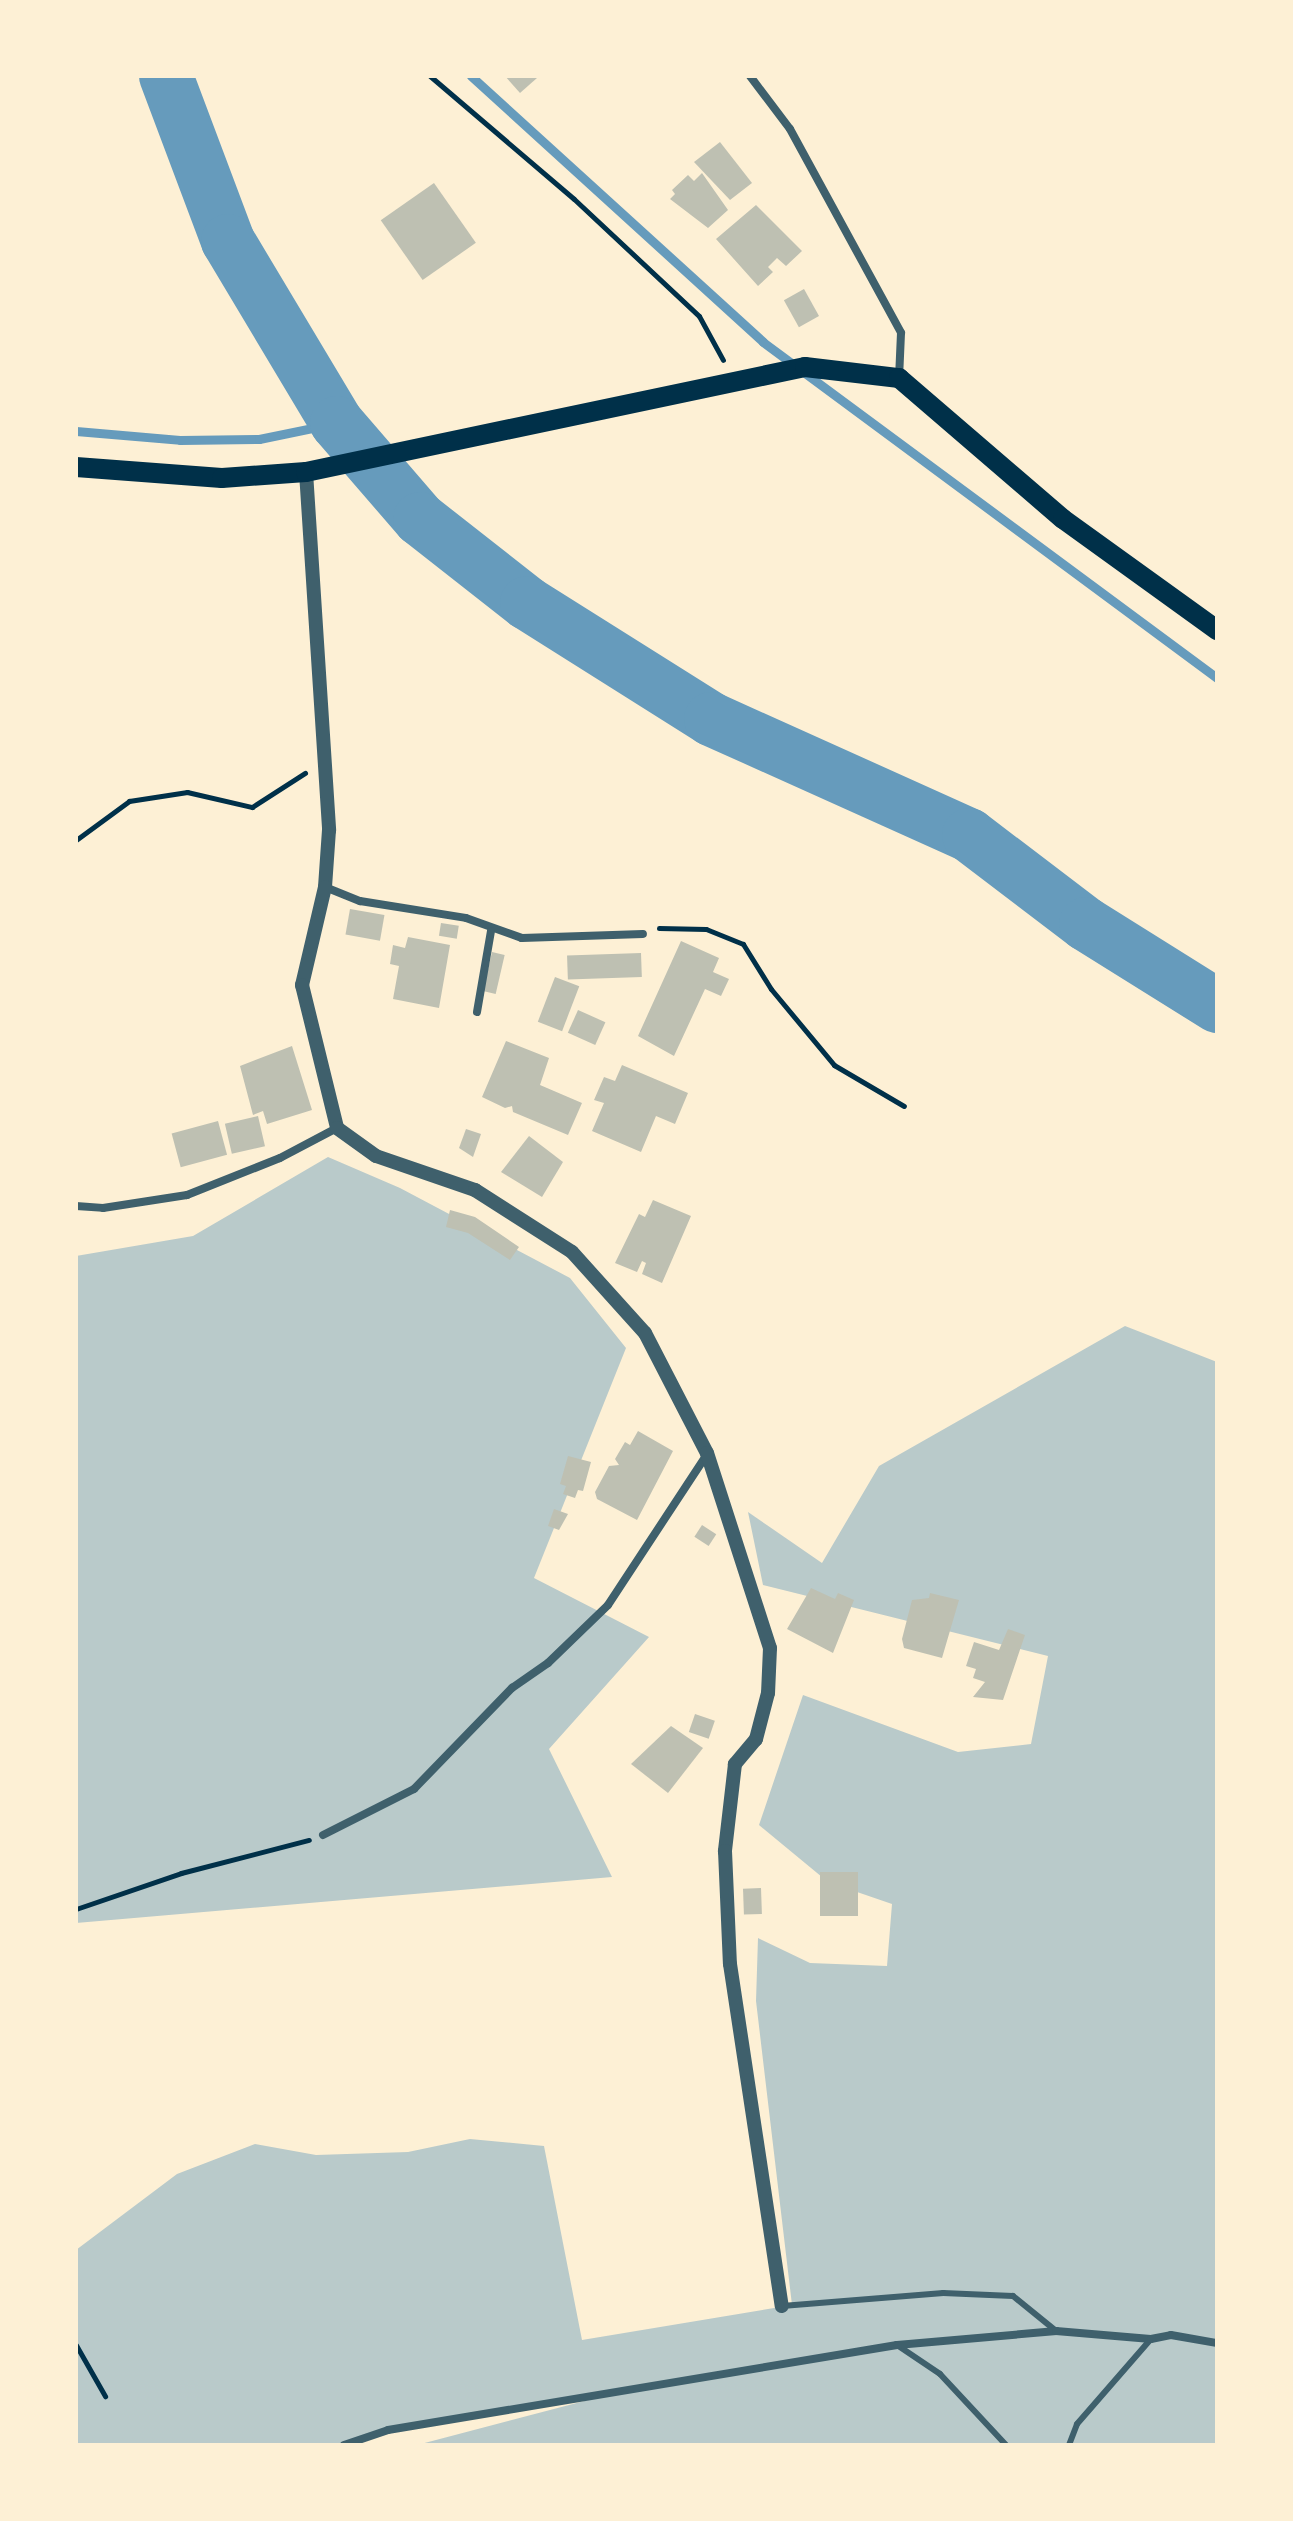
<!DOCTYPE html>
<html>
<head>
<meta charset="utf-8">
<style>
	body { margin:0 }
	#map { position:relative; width:1293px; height:2521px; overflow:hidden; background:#fdf0d5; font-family:Helvetica,sans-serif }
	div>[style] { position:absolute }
	.green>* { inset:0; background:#b9caca }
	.stream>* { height:9px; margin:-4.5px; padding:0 4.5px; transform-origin:4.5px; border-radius:4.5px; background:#669bbc }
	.river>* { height:54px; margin:-27px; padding:0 27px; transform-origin:27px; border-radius:27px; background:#669bbc }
	.building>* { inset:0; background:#bec0b2; transform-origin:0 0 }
	.path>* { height:5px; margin:-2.5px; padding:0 2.5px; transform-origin:2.5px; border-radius:2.5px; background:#003049 }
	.service>* { height:6px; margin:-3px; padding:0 3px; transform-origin:3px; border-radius:3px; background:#3f606c }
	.minor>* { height:8px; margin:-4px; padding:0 4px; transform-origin:4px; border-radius:4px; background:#3f606c }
	.tertiary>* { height:14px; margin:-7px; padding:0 7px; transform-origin:7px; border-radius:7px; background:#3f606c }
	.primary>* { height:20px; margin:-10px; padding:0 10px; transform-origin:10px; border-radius:10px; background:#003049 }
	span { translate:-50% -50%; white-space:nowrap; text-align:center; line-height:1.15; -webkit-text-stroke:6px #fdf0d5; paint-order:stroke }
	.frame { position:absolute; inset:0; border:78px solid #fdf0d5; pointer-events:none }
</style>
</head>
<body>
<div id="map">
	<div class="green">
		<div style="clip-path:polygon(328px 1157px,400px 1188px,570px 1278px,626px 1348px,534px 1578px,649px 1637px,549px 1749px,612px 1877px,76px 1923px,76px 1256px,193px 1236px)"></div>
		<div style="clip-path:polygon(1125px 1326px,1217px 1362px,1217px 2445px,417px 2445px,592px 2399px,399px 2428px,349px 2445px,76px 2445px,76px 2250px,177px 2174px,255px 2144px,316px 2155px,408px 2152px,470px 2139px,544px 2146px,582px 2340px,792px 2305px,756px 2001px,758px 1938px,810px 1963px,887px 1966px,892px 1904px,828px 1882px,759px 1825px,803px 1695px,958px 1752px,1031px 1744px,1048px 1656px,763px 1585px,748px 1512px,822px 1563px,879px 1466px)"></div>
	</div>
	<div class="stream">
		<div style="left:471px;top:76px;width:395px;rotate:42.3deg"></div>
		<div style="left:763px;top:342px;width:565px;rotate:36.5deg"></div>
		<div style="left:76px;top:431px;width:104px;rotate:4.9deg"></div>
		<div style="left:180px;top:440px;width:79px;rotate:-0.7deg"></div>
		<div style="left:259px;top:439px;width:80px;rotate:-11.6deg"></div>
	</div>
	<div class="river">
		<div style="left:166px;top:76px;width:176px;rotate:69.4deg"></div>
		<div style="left:228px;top:241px;width:212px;rotate:59.1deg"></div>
		<div style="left:337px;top:423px;width:127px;rotate:49.2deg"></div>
		<div style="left:420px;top:519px;width:136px;rotate:38.1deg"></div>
		<div style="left:527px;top:603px;width:218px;rotate:32.2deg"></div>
		<div style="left:711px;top:719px;width:283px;rotate:24.2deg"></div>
		<div style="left:969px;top:835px;width:147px;rotate:37.3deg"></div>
		<div style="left:1086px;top:924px;width:155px;rotate:32deg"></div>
	</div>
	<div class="building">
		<div style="clip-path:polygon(505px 76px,536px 76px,537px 78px,520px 93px)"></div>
		<div style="clip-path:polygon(720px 142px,752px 183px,730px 200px,694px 162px)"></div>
		<div style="clip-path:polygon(702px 173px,728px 210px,708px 228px,670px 199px,675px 194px,672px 190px,688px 175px,694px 181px)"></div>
		<div style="left:434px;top:183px;width:73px;height:65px;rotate:55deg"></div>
		<div style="clip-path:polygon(756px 205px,802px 251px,786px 266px,777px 258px,768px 267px,773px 272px,758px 286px,716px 239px)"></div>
		<div style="left:804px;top:289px;width:31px;height:23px;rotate:61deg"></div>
		<div style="left:350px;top:909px;width:35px;height:26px;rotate:10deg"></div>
		<div style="left:441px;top:923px;width:18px;height:13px;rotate:9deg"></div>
		<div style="clip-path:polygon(408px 937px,450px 945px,439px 1008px,393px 999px,399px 966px,390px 964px,393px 945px,405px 948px)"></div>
		<div style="clip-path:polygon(681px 941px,719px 958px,713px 972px,729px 979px,721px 996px,705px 989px,674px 1056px,638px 1036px)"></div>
		<div style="left:492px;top:952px;width:13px;height:40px;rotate:13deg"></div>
		<div style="left:641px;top:953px;width:24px;height:74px;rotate:88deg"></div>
		<div style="left:555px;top:977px;width:26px;height:48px;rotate:21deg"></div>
		<div style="left:578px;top:1010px;width:30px;height:25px;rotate:24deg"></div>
		<div style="clip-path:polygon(506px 1041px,549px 1058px,540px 1085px,582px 1103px,568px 1135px,513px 1112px,512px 1106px,505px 1108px,482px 1097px)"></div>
		<div style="clip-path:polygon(292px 1046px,312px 1110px,267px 1124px,263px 1111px,253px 1115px,240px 1066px)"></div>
		<div style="clip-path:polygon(622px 1065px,688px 1093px,675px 1124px,656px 1116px,641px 1152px,592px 1131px,604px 1103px,594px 1100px,604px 1077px,615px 1081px)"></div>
		<div style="left:258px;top:1116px;width:31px;height:34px;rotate:77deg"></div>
		<div style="left:218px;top:1121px;width:35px;height:48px;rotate:75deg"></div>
		<div style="clip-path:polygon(466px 1129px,481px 1134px,473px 1157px,459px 1148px)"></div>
		<div style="clip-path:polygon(529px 1136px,563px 1162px,542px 1197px,501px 1172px)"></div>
		<div style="clip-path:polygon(653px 1200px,691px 1216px,662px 1283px,642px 1274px,646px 1263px,642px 1261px,637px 1272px,615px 1263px,639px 1214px,645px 1217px)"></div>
		<div style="clip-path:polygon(450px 1210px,475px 1217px,519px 1247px,510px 1260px,468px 1233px,446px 1227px)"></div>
		<div style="clip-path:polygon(638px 1431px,673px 1451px,637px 1520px,597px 1499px,595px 1492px,609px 1466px,619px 1465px,615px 1459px,625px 1442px,630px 1445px)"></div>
		<div style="clip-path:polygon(568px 1456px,591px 1462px,583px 1491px,578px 1490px,575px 1498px,563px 1494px,566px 1486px,560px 1484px)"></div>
		<div style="clip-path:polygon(554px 1509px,568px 1514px,559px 1530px,548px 1526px)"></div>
		<div style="left:702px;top:1525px;width:17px;height:14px;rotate:33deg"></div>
		<div style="clip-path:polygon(811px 1588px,835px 1599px,838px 1593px,854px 1600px,833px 1653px,787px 1629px)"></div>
		<div style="clip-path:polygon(930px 1593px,959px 1600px,942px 1658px,904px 1648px,902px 1639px,912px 1600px,929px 1598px)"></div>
		<div style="clip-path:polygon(1008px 1629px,1025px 1635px,1003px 1700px,973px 1697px,985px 1682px,973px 1678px,976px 1669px,966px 1666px,974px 1642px,999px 1650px)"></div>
		<div style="left:695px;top:1714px;width:21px;height:19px;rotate:19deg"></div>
		<div style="clip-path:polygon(671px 1726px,703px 1748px,668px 1793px,631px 1764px)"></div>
		<div style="left:858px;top:1872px;width:44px;height:38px;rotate:90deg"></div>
		<div style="left:761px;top:1888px;width:26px;height:18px;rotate:88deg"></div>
	</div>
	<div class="path">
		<div style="left:430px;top:76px;width:189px;rotate:40.5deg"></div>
		<div style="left:574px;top:199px;width:171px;rotate:43.1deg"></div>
		<div style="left:699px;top:316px;width:50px;rotate:61.4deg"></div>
		<div style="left:76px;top:840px;width:66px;rotate:-36.3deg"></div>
		<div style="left:129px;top:801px;width:59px;rotate:-8.8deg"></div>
		<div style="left:187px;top:792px;width:67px;rotate:13deg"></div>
		<div style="left:252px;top:807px;width:63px;rotate:-32.7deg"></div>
		<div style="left:659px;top:928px;width:47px;rotate:1.2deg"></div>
		<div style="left:706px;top:929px;width:40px;rotate:22deg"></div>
		<div style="left:743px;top:944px;width:53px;rotate:58.1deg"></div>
		<div style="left:771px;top:989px;width:99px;rotate:50.3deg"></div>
		<div style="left:834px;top:1065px;width:81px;rotate:30.4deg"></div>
		<div style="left:76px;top:1909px;width:111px;rotate:-18.9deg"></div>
		<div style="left:181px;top:1873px;width:132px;rotate:-14.5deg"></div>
		<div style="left:76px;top:2345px;width:59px;rotate:60.4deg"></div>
	</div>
	<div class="service">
		<div style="left:782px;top:2306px;width:162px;rotate:-4.6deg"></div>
		<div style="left:943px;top:2293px;width:70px;rotate:2.5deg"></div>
		<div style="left:1013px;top:2296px;width:55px;rotate:39.1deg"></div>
		<div style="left:897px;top:2345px;width:52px;rotate:34deg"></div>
		<div style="left:940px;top:2374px;width:97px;rotate:47.1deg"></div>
		<div style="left:1069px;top:2445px;width:22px;rotate:-69deg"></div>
		<div style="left:1077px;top:2424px;width:113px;rotate:-49deg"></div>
	</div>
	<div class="minor">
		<div style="left:750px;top:76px;width:66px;rotate:53deg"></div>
		<div style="left:790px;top:129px;width:232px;rotate:61.4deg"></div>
		<div style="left:901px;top:333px;width:45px;rotate:92.5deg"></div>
		<div style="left:325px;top:887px;width:38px;rotate:22deg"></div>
		<div style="left:360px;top:901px;width:107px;rotate:9.1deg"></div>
		<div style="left:466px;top:918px;width:59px;rotate:19.7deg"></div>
		<div style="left:522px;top:938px;width:121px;rotate:-1.9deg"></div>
		<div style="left:477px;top:1012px;width:82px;rotate:-80.2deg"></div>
		<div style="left:76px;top:1206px;width:27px;rotate:4deg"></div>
		<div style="left:103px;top:1208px;width:85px;rotate:-8.8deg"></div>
		<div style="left:187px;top:1195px;width:100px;rotate:-21.7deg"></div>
		<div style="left:280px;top:1158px;width:64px;rotate:-27.8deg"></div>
		<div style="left:323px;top:1835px;width:102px;rotate:-26.8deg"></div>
		<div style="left:414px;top:1789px;width:141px;rotate:-45.9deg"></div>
		<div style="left:512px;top:1688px;width:44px;rotate:-34.8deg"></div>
		<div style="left:548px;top:1663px;width:83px;rotate:-44deg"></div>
		<div style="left:608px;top:1605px;width:181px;rotate:-56.7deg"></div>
		<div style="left:344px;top:2445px;width:46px;rotate:-18.8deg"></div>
		<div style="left:388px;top:2430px;width:516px;rotate:-9.48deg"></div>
		<div style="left:897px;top:2345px;width:160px;rotate:-5deg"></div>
		<div style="left:1056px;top:2331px;width:95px;rotate:4.8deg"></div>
		<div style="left:1151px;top:2339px;width:20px;rotate:-11deg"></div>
		<div style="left:1171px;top:2335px;width:47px;rotate:9.9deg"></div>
	</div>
	<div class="tertiary">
		<div style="left:306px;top:472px;width:359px;rotate:86.3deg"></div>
		<div style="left:329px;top:830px;width:57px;rotate:94deg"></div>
		<div style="left:325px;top:887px;width:101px;rotate:103.2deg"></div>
		<div style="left:302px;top:985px;width:147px;rotate:76.2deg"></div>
		<div style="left:337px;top:1128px;width:48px;rotate:35.7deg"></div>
		<div style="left:376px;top:1156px;width:105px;rotate:19deg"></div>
		<div style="left:475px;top:1190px;width:115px;rotate:32.6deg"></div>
		<div style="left:572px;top:1252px;width:109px;rotate:48deg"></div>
		<div style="left:645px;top:1333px;width:135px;rotate:62.7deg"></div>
		<div style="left:707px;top:1453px;width:205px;rotate:72.1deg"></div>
		<div style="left:770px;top:1648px;width:45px;rotate:92.5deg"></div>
		<div style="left:768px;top:1693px;width:48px;rotate:104.6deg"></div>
		<div style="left:756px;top:1739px;width:33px;rotate:130deg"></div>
		<div style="left:735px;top:1764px;width:88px;rotate:96.6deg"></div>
		<div style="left:725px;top:1851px;width:113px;rotate:87.5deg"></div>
		<div style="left:730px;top:1964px;width:346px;rotate:81.4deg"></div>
	</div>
	<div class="primary">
		<div style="left:76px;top:467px;width:146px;rotate:4.3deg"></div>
		<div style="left:222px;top:478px;width:84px;rotate:-4.1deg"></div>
		<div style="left:306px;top:472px;width:510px;rotate:-11.88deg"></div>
		<div style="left:805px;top:367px;width:95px;rotate:6.7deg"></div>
		<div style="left:899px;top:378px;width:216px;rotate:40.7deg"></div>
		<div style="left:1063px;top:519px;width:190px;rotate:35.8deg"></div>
	</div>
	<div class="frame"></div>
</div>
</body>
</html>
